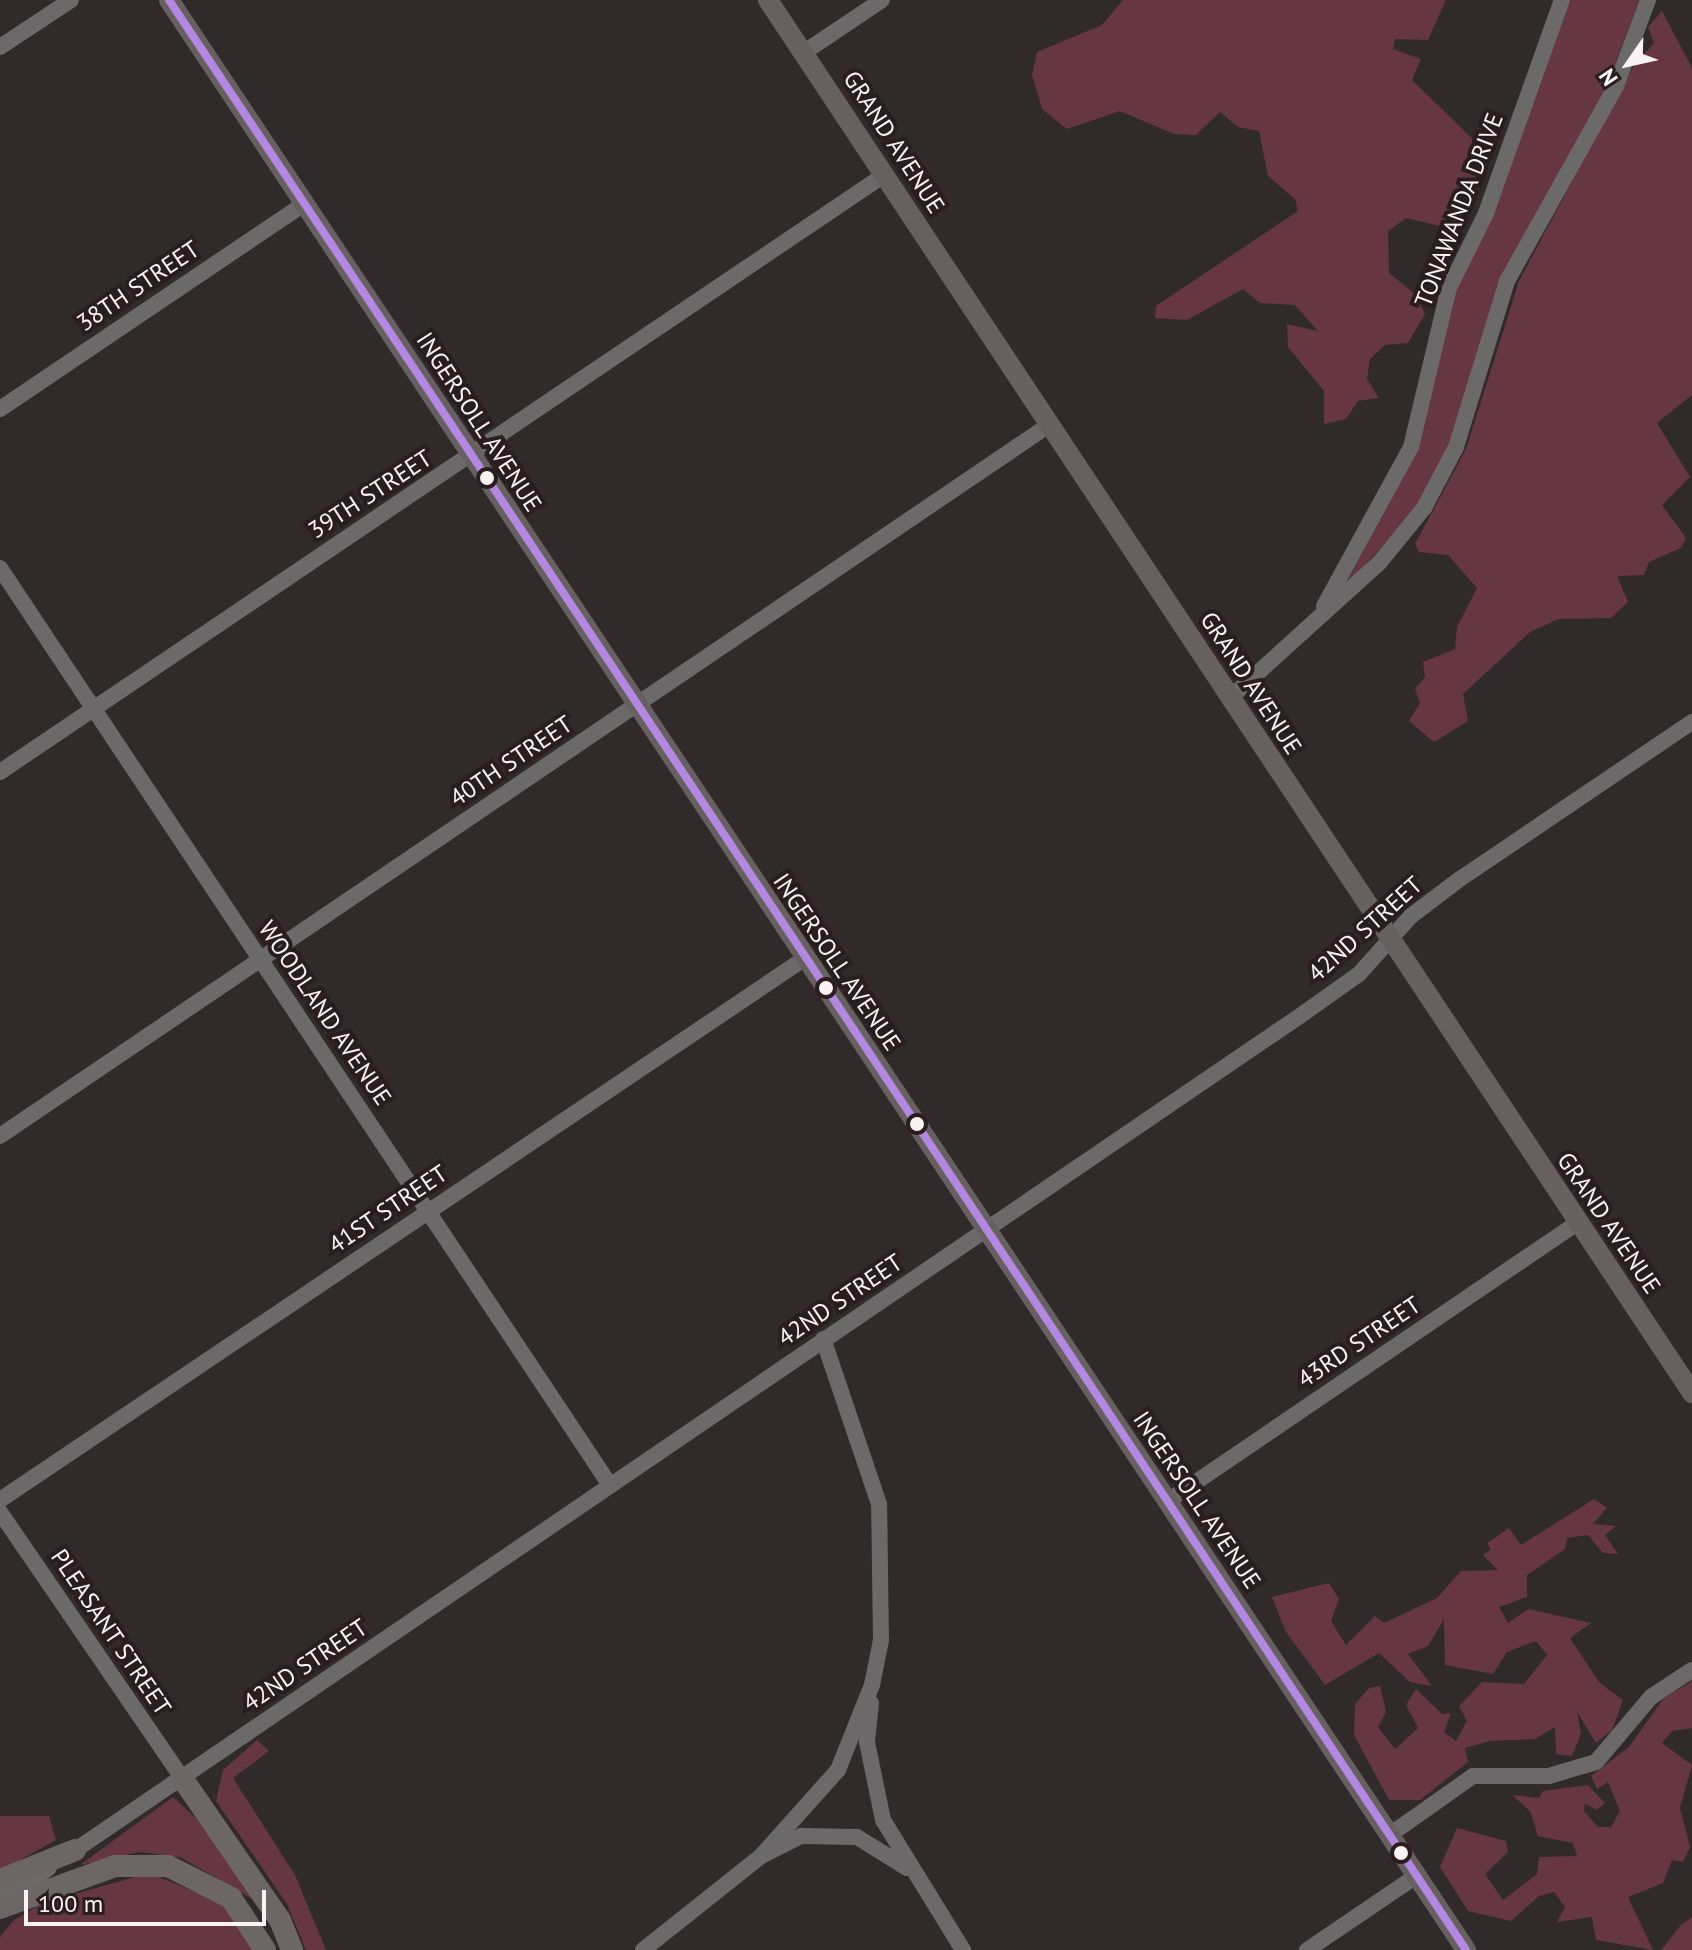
<!DOCTYPE html>
<html>
<head>
<meta charset="utf-8">
<style>
	body { margin:0 }
	#map { position:relative; width:1692px; height:1950px; overflow:hidden; background:#302a2b; font-family:"PT Sans",sans-serif }
	div>[style] { position:absolute }
	.green>* { inset:0; background:#663641 }
	.minor>* { height:16px; margin:-8px; padding:0 8px; transform-origin:8px; border-radius:8px; background:#6c696a }
	.major>* { height:20px; margin:-10px; padding:0 10px; transform-origin:10px; border-radius:10px; background:#666061 }
	.highway>* { height:22px; margin:-11px; padding:0 11px; transform-origin:11px; border-radius:11px; background:#6c6667 }
	.bus-1>* { height:8px; margin:-4px; padding:0 4px; transform-origin:4px; border-radius:4px; background:#b487e0 }
	.dots>* { width:22px; height:22px; translate:-50% -50%; box-sizing:border-box; border:4px solid #291d1f; border-radius:50% }
	span { translate:-50% -50%; white-space:nowrap; text-align:center; line-height:1.15; -webkit-text-stroke:8px #291d1f; paint-order:stroke }
	.street-label { font-size:24px; color:#fbf2f4 }
	.north { position:absolute; left:1588px; top:24px; width:80px; height:80px; -webkit-text-stroke:6px #291d1f; paint-order:stroke; rotate:236deg; font-size:22px; font-weight:700; line-height:32px; text-align:center; color:#fbf2f4 }
	.north::after { content:''; display:block; margin:auto; width:28px; height:36px; background:#fbf2f4; clip-path:polygon(50% 0,100% 100%,50% 72%,0 100%) }
	.scale { position:absolute; left:24px; top:1890px; width:242px; height:36px; box-sizing:border-box; border:4px solid #fbf2f4; border-top:0; padding-left:10px; font-size:24px; line-height:28px; white-space:nowrap; color:#fbf2f4; -webkit-text-stroke:6px #291d1f; paint-order:stroke }
</style>
</head>
<body>
<div id="map">
	<div class="green">
		<div style="clip-path:polygon(1123px 0,1446px 0,1428px 40px,1395px 39px,1393px 49px,1421px 59px,1412px 80px,1486px 152px,1485px 163px,1465px 190px,1461px 220px,1440px 226px,1406px 218px,1388px 231px,1389px 273px,1415px 294px,1425px 314px,1408px 343px,1385px 345px,1370px 359px,1367px 379px,1379px 398px,1358px 401px,1346px 419px,1324px 424px,1324px 391px,1288px 347px,1287px 324px,1318px 331px,1295px 305px,1260px 303px,1243px 289px,1187px 320px,1155px 318px,1156px 306px,1298px 211px,1295px 199px,1268px 176px,1259px 131px,1238px 127px,1220px 112px,1196px 135px,1174px 134px,1120px 111px,1067px 129px,1042px 109px,1032px 75px,1037px 52px,1102px 25px)"></div>
		<div style="clip-path:polygon(1570px 0,1639px 0,1603px 97px,1498px 290px,1443px 461px,1409px 518px,1344px 587px,1414px 458px,1456px 290px)"></div>
		<div style="clip-path:polygon(1662px 11px,1692px 68px,1692px 395px,1657px 423px,1690px 477px,1662px 505px,1686px 538px,1681px 548px,1649px 562px,1644px 575px,1617px 576px,1628px 602px,1611px 618px,1559px 619px,1530px 632px,1463px 694px,1468px 721px,1434px 742px,1409px 721px,1420px 703px,1415px 689px,1425px 677px,1423px 662px,1455px 649px,1457px 627px,1477px 588px,1448px 555px,1419px 552px,1415px 544px,1466px 449px,1519px 281px,1633px 67px,1654px 43px,1648px 27px)"></div>
		<div style="clip-path:polygon(1594px 1499px,1607px 1508px,1593px 1524px,1616px 1526px,1605px 1535px,1618px 1554px,1603px 1553px,1588px 1535px,1567px 1538px,1565px 1549px,1527px 1575px,1527px 1597px,1499px 1607px,1508px 1623px,1528px 1609px,1591px 1623px,1570px 1638px,1599px 1682px,1623px 1700px,1612px 1730px,1596px 1743px,1577px 1712px,1581px 1734px,1572px 1756px,1556px 1754px,1555px 1727px,1535px 1739px,1490px 1741px,1465px 1748px,1468px 1762px,1420px 1800px,1389px 1800px,1354px 1735px,1355px 1704px,1369px 1688px,1380px 1686px,1386px 1712px,1378px 1727px,1395px 1749px,1418px 1728px,1406px 1705px,1416px 1689px,1442px 1714px,1451px 1713px,1444px 1732px,1456px 1741px,1467px 1721px,1459px 1706px,1482px 1682px,1524px 1684px,1547px 1655px,1536px 1641px,1507px 1652px,1493px 1674px,1445px 1665px,1444px 1619px,1428px 1646px,1408px 1654px,1432px 1686px,1410px 1682px,1379px 1653px,1325px 1685px,1286px 1632px,1272px 1597px,1329px 1583px,1339px 1599px,1331px 1621px,1346px 1645px,1375px 1616px,1384px 1623px,1437px 1598px,1461px 1571px,1498px 1570px,1483px 1555px,1491px 1550px,1487px 1543px,1509px 1528px,1521px 1545px)"></div>
		<div style="clip-path:polygon(1692px 1681px,1692px 1728px,1672px 1731px,1662px 1743px,1692px 1765px,1680px 1808px,1690px 1847px,1683px 1862px,1672px 1860px,1663px 1883px,1628px 1897px,1653px 1950px,1596px 1940px,1592px 1917px,1557px 1922px,1565px 1907px,1554px 1892px,1539px 1896px,1511px 1921px,1468px 1911px,1440px 1867px,1457px 1828px,1506px 1841px,1508px 1852px,1485px 1874px,1503px 1900px,1537px 1874px,1539px 1857px,1577px 1856px,1573px 1843px,1538px 1836px,1530px 1811px,1512px 1795px,1539px 1798px,1543px 1791px,1588px 1785px,1605px 1803px,1597px 1810px,1585px 1804px,1584px 1811px,1598px 1827px,1611px 1827px,1620px 1811px,1608px 1782px,1597px 1789px,1591px 1776px,1629px 1747px,1663px 1699px)"></div>
		<div style="clip-path:polygon(257px 1740px,269px 1751px,233px 1778px,295px 1875px,326px 1950px,306px 1950px,287px 1904px,216px 1801px,223px 1770px)"></div>
		<div style="clip-path:polygon(173px 1797px,198px 1820px,254px 1900px,180px 1857px,139px 1852px,80px 1865px)"></div>
		<div style="clip-path:polygon(0 1816px,49px 1816px,56px 1840px,0 1871px)"></div>
		<div style="clip-path:polygon(149px 1873px,220px 1902px,255px 1950px,0 1950px,0 1937px,14px 1920px,43px 1903px)"></div>
		<div style="clip-path:polygon(1692px 1917px,1692px 1950px,1661px 1950px,1680px 1926px)"></div>
	</div>
	<div class="minor">
		<div style="left:0;top:47px;width:85px;rotate:-33.5deg"></div>
		<div style="left:803px;top:53px;width:95px;rotate:-33.9deg"></div>
		<div style="left:0;top:409px;width:367px;rotate:-34deg"></div>
		<div style="left:0;top:568px;width:1101px;rotate:56.37deg"></div>
		<div style="left:1324px;top:606px;width:181px;rotate:-61.3deg"></div>
		<div style="left:1411px;top:447px;width:163px;rotate:-76.6deg"></div>
		<div style="left:1449px;top:288px;width:84px;rotate:-63.7deg"></div>
		<div style="left:1486px;top:213px;width:226px;rotate:-70.4deg"></div>
		<div style="left:1229px;top:699px;width:204px;rotate:-42.2deg"></div>
		<div style="left:1380px;top:562px;width:70px;rotate:-50.8deg"></div>
		<div style="left:1424px;top:508px;width:69px;rotate:-62.3deg"></div>
		<div style="left:1456px;top:447px;width:174px;rotate:-72.9deg"></div>
		<div style="left:1507px;top:281px;width:223px;rotate:-60.8deg"></div>
		<div style="left:1616px;top:86px;width:92px;rotate:-69.6deg"></div>
		<div style="left:0;top:772px;width:1067px;rotate:-34.03deg"></div>
		<div style="left:0;top:1136px;width:1267px;rotate:-34.13deg"></div>
		<div style="left:0;top:1500px;width:969px;rotate:-33.94deg"></div>
		<div style="left:1168px;top:1501px;width:495px;rotate:-34.2deg"></div>
		<div style="left:0;top:1512px;width:322px;rotate:55.6deg"></div>
		<div style="left:871px;top:1703px;width:39px;rotate:96deg"></div>
		<div style="left:867px;top:1742px;width:80px;rotate:78.4deg"></div>
		<div style="left:883px;top:1820px;width:153px;rotate:58.4deg"></div>
		<div style="left:1388px;top:1836px;width:104px;rotate:-35.2deg"></div>
		<div style="left:1473px;top:1776px;width:76px"></div>
		<div style="left:1549px;top:1776px;width:49px;rotate:-16.6deg"></div>
		<div style="left:1596px;top:1762px;width:85px;rotate:-49.8deg"></div>
		<div style="left:1651px;top:1697px;width:49px;rotate:-33.4deg"></div>
		<div style="left:68px;top:1855px;width:1496px;rotate:-34.26deg"></div>
		<div style="left:1304px;top:1013px;width:67px;rotate:-35.3deg"></div>
		<div style="left:1359px;top:974px;width:78px;rotate:-48.1deg"></div>
		<div style="left:1411px;top:916px;width:61px;rotate:-37.1deg"></div>
		<div style="left:1460px;top:879px;width:280px;rotate:-34.1deg"></div>
		<div style="left:761px;top:1856px;width:115px;rotate:-48.2deg"></div>
		<div style="left:838px;top:1770px;width:92px;rotate:-68.2deg"></div>
		<div style="left:872px;top:1685px;width:46px;rotate:-78.7deg"></div>
		<div style="left:881px;top:1640px;width:136px;rotate:-90.8deg"></div>
		<div style="left:879px;top:1504px;width:174px;rotate:-108.7deg"></div>
		<div style="left:0;top:1901px;width:59px;rotate:-34deg"></div>
		<div style="left:643px;top:1950px;width:151px;rotate:-38.5deg"></div>
		<div style="left:761px;top:1856px;width:45px;rotate:-26.6deg"></div>
		<div style="left:801px;top:1836px;width:56px;rotate:1deg"></div>
		<div style="left:857px;top:1837px;width:59px;rotate:31.8deg"></div>
		<div style="left:1307px;top:1950px;width:130px;rotate:-34.1deg"></div>
	</div>
	<div class="major">
		<div style="left:169px;top:0;width:2342px;rotate:56.37deg"></div>
		<div style="left:768px;top:0;width:1672px;rotate:56.44deg"></div>
	</div>
	<div class="highway">
		<div style="left:182px;top:1778px;width:173px;rotate:55.4deg"></div>
		<div style="left:280px;top:1920px;width:32px;rotate:68deg"></div>
		<div style="left:0;top:1880px;width:81px;rotate:-21.8deg"></div>
		<div style="left:0;top:1908px;width:122px;rotate:-20.1deg"></div>
		<div style="left:115px;top:1866px;width:53px"></div>
		<div style="left:168px;top:1866px;width:71px;rotate:26.9deg"></div>
		<div style="left:231px;top:1898px;width:62px;rotate:56.8deg"></div>
	</div>
	<div class="bus-1">
		<div style="left:169px;top:0;width:2342px;rotate:56.37deg"></div>
	</div>
	<div class="dots">
		<div style="left:487px;top:478px;background:#fbf2f4"></div>
		<div style="left:826px;top:988px;background:#fbf2f4"></div>
		<div style="left:917px;top:1124px;background:#fbf2f4"></div>
		<div style="left:1401px;top:1853px;background:#fbf2f4"></div>
	</div>
	<div class="street-label">
		<span style="left:894px;top:142px;rotate:57deg">GRAND AVENUE</span>
		<span style="left:1459px;top:210px;rotate:-69deg">TONAWANDA DRIVE</span>
		<span style="left:138px;top:286px;rotate:-34deg">38TH STREET</span>
		<span style="left:479px;top:422px;rotate:57deg">INGERSOLL AVENUE</span>
		<span style="left:370px;top:494px;rotate:-33deg">39TH STREET</span>
		<span style="left:1251px;top:683px;rotate:57deg">GRAND AVENUE</span>
		<span style="left:511px;top:761px;rotate:-34deg">40TH STREET</span>
		<span style="left:1365px;top:929px;rotate:-42deg">42ND STREET</span>
		<span style="left:837px;top:962px;rotate:56deg">INGERSOLL AVENUE</span>
		<span style="left:325px;top:1013px;rotate:56deg">WOODLAND AVENUE</span>
		<span style="left:388px;top:1209px;rotate:-34deg">41ST STREET</span>
		<span style="left:1609px;top:1223px;rotate:56deg">GRAND AVENUE</span>
		<span style="left:840px;top:1300px;rotate:-34deg">42ND STREET</span>
		<span style="left:1359px;top:1342px;rotate:-34deg">43RD STREET</span>
		<span style="left:1197px;top:1500px;rotate:56deg">INGERSOLL AVENUE</span>
		<span style="left:111px;top:1632px;rotate:56deg">PLEASANT STREET</span>
		<span style="left:305px;top:1665px;rotate:-34deg">42ND STREET</span>
	</div>
	<div class="north">N</div>
	<div class="scale">100 m</div>
</div>
</body>
</html>
